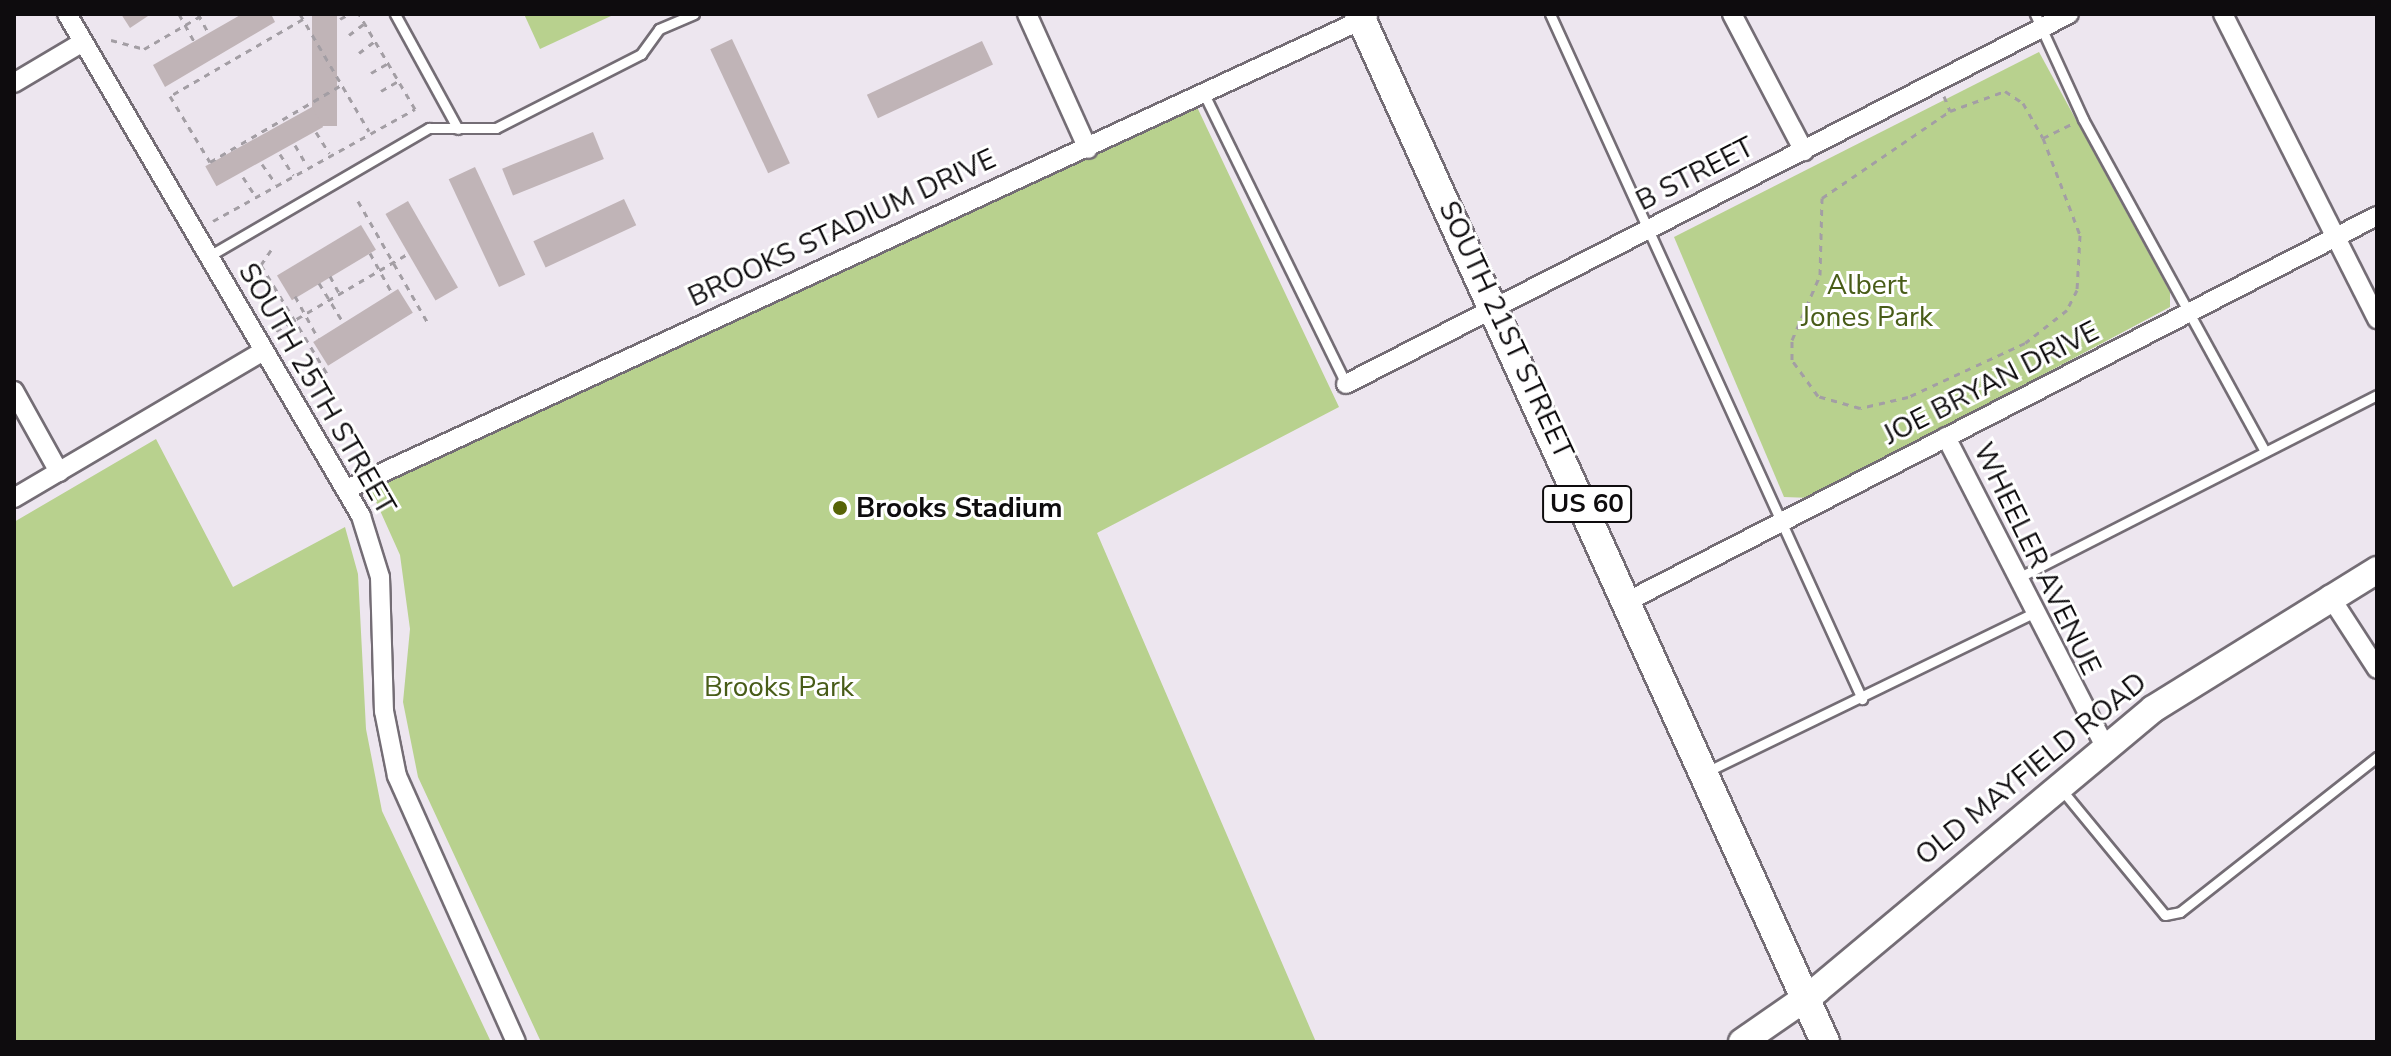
<!DOCTYPE html>
<html>
<head>
<meta charset="utf-8">
<style>
	body { margin:0 }
	#map { position:relative; width:2391px; height:1056px; overflow:hidden; background:#ede6ef; font-family:"Nunito Sans",sans-serif }
	div>[style] { position:absolute }
	.green>* { inset:0; background:#b8d18e }
	.building>* { inset:0; background:#c0b4b7; transform-origin:0 0 }
	.path>* { height:3px; margin-top:-1.5px; transform-origin:0; background:repeating-linear-gradient(90deg,#a39ea4 0 6px,transparent 0 12px) }
	.roads { filter:drop-shadow(2px 0 #746d75) drop-shadow(-2px 0 #746d75) drop-shadow(0 2px #746d75) drop-shadow(0 -2px #746d75) }
	.lane>* { height:9px; margin:-4.5px; padding:0 4.5px; transform-origin:4.5px; border-radius:4.5px; background:#fff }
	.street>* { height:18px; margin:-9px; padding:0 9px; transform-origin:9px; border-radius:9px; background:#fff }
	.secondary>* { height:26px; margin:-13px; padding:0 13px; transform-origin:13px; border-radius:13px; background:#fff }
	.primary>* { height:28px; margin:-14px; padding:0 14px; transform-origin:14px; border-radius:14px; background:#fff }
	.dots>* { width:22px; height:22px; translate:-50% -50%; box-sizing:border-box; border:4px solid #fff; border-radius:50% }
	span { translate:-50% -50%; white-space:nowrap; text-align:center; line-height:1.15; -webkit-text-stroke:6px #fff; paint-order:stroke }
	.shield-label span { padding:2px 6px; background:#fff; border:2px solid; border-radius:6px; -webkit-text-stroke-width:0 }
	.shield-label { font-size:26px; color:#0e0c0e; font-weight:700 }
	.street-label { font-size:28px; color:#0e0c0e }
	.park-label { font-size:28px; color:#485c18 }
	.poi-label { font-size:28px; color:#0e0c0e; font-weight:700 }
	.left { translate:0 -50%; text-align:left }
	.frame { position:absolute; inset:0; border:16px solid #0e0c0e; pointer-events:none }
</style>
</head>
<body>
<div id="map">
	<div class="green">
		<div style="clip-path:polygon(524px 14px,610px 14px,611px 16px,540px 49px)"></div>
		<div style="clip-path:polygon(2039px 52px,2170px 292px,2170px 307px,1811px 498px,1784px 497px,1674px 237px)"></div>
		<div style="clip-path:polygon(1197px 107px,1339px 407px,1097px 533px,1316px 1042px,541px 1042px,418px 777px,403px 702px,410px 629px,400px 555px,369px 486px)"></div>
		<div style="clip-path:polygon(156px 439px,233px 587px,345px 527px,358px 574px,366px 729px,382px 811px,491px 1042px,14px 1042px,14px 522px)"></div>
	</div>
	<div class="building">
		<div style="clip-path:polygon(121px 14px,151px 14px,130px 28px)"></div>
		<div style="clip-path:polygon(242px 14px,271px 14px,275px 22px,165px 87px,153px 65px)"></div>
		<div style="left:312px;top:14px;width:25px;height:112px"></div>
		<div style="left:732px;top:39px;width:137px;height:24px;rotate:65deg"></div>
		<div style="left:982px;top:41px;width:26px;height:127px;rotate:65deg"></div>
		<div style="left:312px;top:107px;width:23px;height:122px;rotate:61deg"></div>
		<div style="left:593px;top:132px;width:29px;height:98px;rotate:68deg"></div>
		<div style="left:475px;top:167px;width:119px;height:29px;rotate:65deg"></div>
		<div style="left:624px;top:199px;width:29px;height:100px;rotate:65deg"></div>
		<div style="left:408px;top:201px;width:100px;height:26px;rotate:60deg"></div>
		<div style="left:361px;top:225px;width:29px;height:98px;rotate:59deg"></div>
		<div style="left:398px;top:289px;width:28px;height:100px;rotate:58deg"></div>
	</div>
	<div class="path">
		<div style="left:179px;top:14px;width:33px;rotate:61deg"></div>
		<div style="left:198px;top:14px;width:23px;rotate:61deg"></div>
		<div style="left:300px;top:14px;width:136px;rotate:59.5deg"></div>
		<div style="left:303px;top:19px;width:154px;rotate:149.9deg"></div>
		<div style="left:170px;top:96px;width:77px;rotate:58.8deg"></div>
		<div style="left:210px;top:162px;width:152px;rotate:-30.4deg"></div>
		<div style="left:340px;top:19px;width:10px;rotate:-29deg"></div>
		<div style="left:349px;top:35px;width:20px;rotate:-37deg"></div>
		<div style="left:111px;top:40px;width:34px;rotate:15deg"></div>
		<div style="left:144px;top:49px;width:69px;rotate:-30.3deg"></div>
		<div style="left:359px;top:53px;width:20px;rotate:-37deg"></div>
		<div style="left:371px;top:73px;width:20px;rotate:-30deg"></div>
		<div style="left:381px;top:91px;width:20px;rotate:-30deg"></div>
		<div style="left:2005px;top:91px;width:22px;rotate:34deg"></div>
		<div style="left:2023px;top:103px;width:40px;rotate:60.3deg"></div>
		<div style="left:2043px;top:138px;width:104px;rotate:69.1deg"></div>
		<div style="left:2080px;top:235px;width:55px;rotate:93.1deg"></div>
		<div style="left:2077px;top:290px;width:22px;rotate:117deg"></div>
		<div style="left:2067px;top:310px;width:53px;rotate:141.8deg"></div>
		<div style="left:2025px;top:343px;width:129px;rotate:155.2deg"></div>
		<div style="left:1908px;top:397px;width:49px;rotate:167.1deg"></div>
		<div style="left:1860px;top:408px;width:44px;rotate:-164.1deg"></div>
		<div style="left:1818px;top:396px;width:44px;rotate:-125.8deg"></div>
		<div style="left:1792px;top:360px;width:20px;rotate:-90deg"></div>
		<div style="left:1792px;top:340px;width:71px;rotate:-66.7deg"></div>
		<div style="left:1820px;top:275px;width:77px;rotate:-88.5deg"></div>
		<div style="left:1822px;top:198px;width:155px;rotate:-34.2deg"></div>
		<div style="left:1950px;top:111px;width:59px;rotate:-20deg"></div>
		<div style="left:1944px;top:96px;width:16px;rotate:68deg"></div>
		<div style="left:316px;top:132px;width:25px;rotate:58deg"></div>
		<div style="left:2043px;top:138px;width:32px;rotate:-26deg"></div>
		<div style="left:295px;top:145px;width:24px;rotate:60deg"></div>
		<div style="left:280px;top:154px;width:25px;rotate:58deg"></div>
		<div style="left:262px;top:164px;width:24px;rotate:55deg"></div>
		<div style="left:243px;top:177px;width:24px;rotate:57deg"></div>
		<div style="left:358px;top:201px;width:141px;rotate:60.2deg"></div>
		<div style="left:213px;top:221px;width:231px;rotate:-29deg"></div>
		<div style="left:415px;top:109px;width:110px;rotate:-120.5deg"></div>
		<div style="left:271px;top:250px;width:18px;rotate:124deg"></div>
		<div style="left:261px;top:265px;width:131px;rotate:58.7deg"></div>
		<div style="left:370px;top:253px;width:46px;rotate:61.2deg"></div>
		<div style="left:330px;top:276px;width:19px;rotate:62deg"></div>
		<div style="left:319px;top:283px;width:46px;rotate:58.4deg"></div>
		<div style="left:295px;top:296px;width:48px;rotate:61.3deg"></div>
		<div style="left:276px;top:331px;width:152px;rotate:-30.4deg"></div>
	</div>
	<div class="roads">
		<div class="lane">
			<div style="left:395px;top:14px;width:131px;rotate:61.3deg"></div>
			<div style="left:1550px;top:14px;width:753px;rotate:65.51deg"></div>
			<div style="left:2035px;top:14px;width:115px;rotate:65.4deg"></div>
			<div style="left:2083px;top:119px;width:379px;rotate:61.3deg"></div>
			<div style="left:1204px;top:94px;width:323px;rotate:63.9deg"></div>
			<div style="left:209px;top:256px;width:255px;rotate:-30.2deg"></div>
			<div style="left:429px;top:128px;width:67px"></div>
			<div style="left:496px;top:128px;width:163px;rotate:-27deg"></div>
			<div style="left:641px;top:54px;width:31px;rotate:-54deg"></div>
			<div style="left:659px;top:29px;width:38px;rotate:-23deg"></div>
			<div style="left:2016px;top:579px;width:405px;rotate:-27deg"></div>
			<div style="left:1706px;top:772px;width:364px;rotate:-25.9deg"></div>
			<div style="left:2061px;top:789px;width:163px;rotate:50.5deg"></div>
			<div style="left:2165px;top:915px;width:15px;rotate:-11deg"></div>
			<div style="left:2180px;top:912px;width:251px;rotate:-38.2deg"></div>
		</div>
		<div class="street">
			<div style="left:67px;top:14px;width:582px;rotate:59.64deg"></div>
			<div style="left:361px;top:516px;width:64px;rotate:72.7deg"></div>
			<div style="left:380px;top:577px;width:134px;rotate:88.3deg"></div>
			<div style="left:384px;top:711px;width:66px;rotate:78.7deg"></div>
			<div style="left:397px;top:776px;width:291px;rotate:65.9deg"></div>
			<div style="left:1027px;top:14px;width:148px;rotate:65.7deg"></div>
			<div style="left:1732px;top:14px;width:155px;rotate:62.3deg"></div>
			<div style="left:2223px;top:14px;width:342px;rotate:63.2deg"></div>
			<div style="left:14px;top:83px;width:80px;rotate:-30.7deg"></div>
			<div style="left:1346px;top:384px;width:812px;rotate:-27.1deg"></div>
			<div style="left:14px;top:391px;width:93px;rotate:60.9deg"></div>
			<div style="left:1946px;top:437px;width:348px;rotate:62.8deg"></div>
			<div style="left:347px;top:489px;width:1125px;rotate:-24.81deg"></div>
			<div style="left:14px;top:498px;width:290px;rotate:-30.5deg"></div>
			<div style="left:2329px;top:595px;width:88px;rotate:57deg"></div>
			<div style="left:1630px;top:600px;width:840px;rotate:-27.21deg"></div>
		</div>
		<div class="secondary">
			<div style="left:1742px;top:1042px;width:91px;rotate:-34.7deg"></div>
			<div style="left:1817px;top:990px;width:438px;rotate:-39.9deg"></div>
			<div style="left:2153px;top:709px;width:264px;rotate:-31.8deg"></div>
		</div>
		<div class="primary">
			<div style="left:1359px;top:14px;width:1129px;rotate:65.61deg"></div>
		</div>
	</div>
	<div class="dots">
		<div style="left:840px;top:508px;background:#576407"></div>
	</div>
	<div class="shield-label">
		<span style="left:1587px;top:504px">US 60</span>
	</div>
	<div class="street-label">
		<span style="left:1695px;top:174px;rotate:-27deg">B STREET</span>
		<span style="left:842px;top:228px;rotate:-25deg">BROOKS STADIUM DRIVE</span>
		<span style="left:1506px;top:330px;rotate:65deg">SOUTH 21ST STREET</span>
		<span style="left:1991px;top:383px;rotate:-27deg">JOE BRYAN DRIVE</span>
		<span style="left:317px;top:389px;rotate:60deg">SOUTH 25TH STREET</span>
		<span style="left:2037px;top:559px;rotate:64deg">WHEELER AVENUE</span>
		<span style="left:2031px;top:769px;rotate:-39deg">OLD MAYFIELD ROAD</span>
	</div>
	<div class="park-label">
		<span style="left:1867px;top:301px">Albert<br>Jones Park</span>
		<span style="left:779px;top:687px">Brooks Park</span>
	</div>
	<div class="poi-label">
		<span class="left" style="left:856px;top:508px">Brooks Stadium</span>
	</div>
	<div class="frame"></div>
</div>
</body>
</html>
